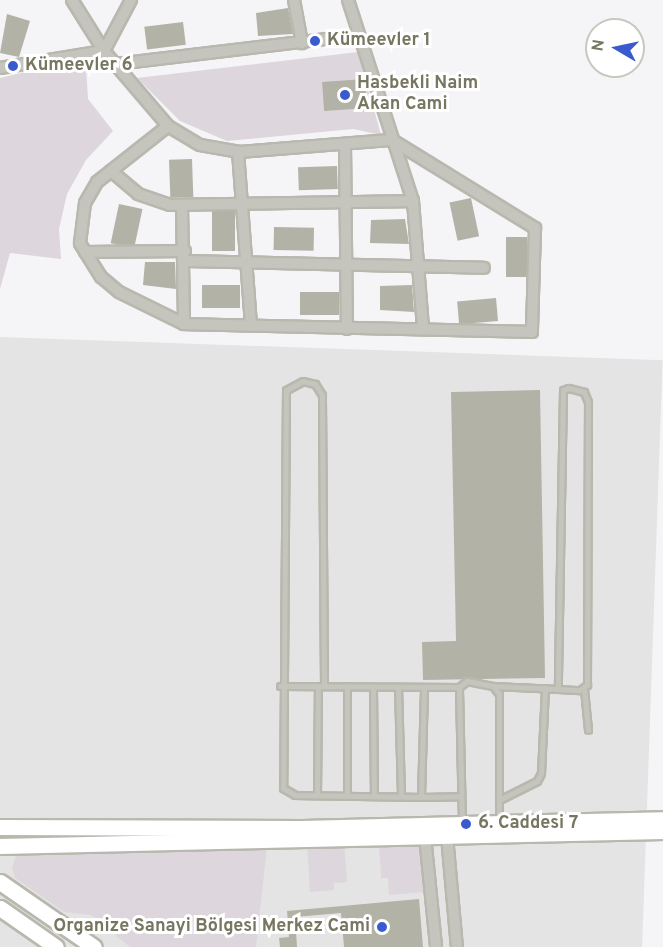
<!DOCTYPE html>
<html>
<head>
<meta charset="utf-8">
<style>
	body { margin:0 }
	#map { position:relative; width:663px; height:947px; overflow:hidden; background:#f5f4f7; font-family:Overpass,sans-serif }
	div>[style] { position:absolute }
	.built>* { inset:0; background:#e5e4e4; transform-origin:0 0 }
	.green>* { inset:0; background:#ddd6dc }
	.building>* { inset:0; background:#b3b2a6; transform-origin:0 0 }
	.roads { filter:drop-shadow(2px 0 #b8b8ae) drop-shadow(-2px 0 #b8b8ae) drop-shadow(0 2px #b8b8ae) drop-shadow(0 -2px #b8b8ae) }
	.lane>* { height:5px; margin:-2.5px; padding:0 2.5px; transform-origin:2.5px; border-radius:2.5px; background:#c5c5be }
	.street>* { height:10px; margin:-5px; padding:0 5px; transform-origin:5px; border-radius:5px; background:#c5c5be }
	.secondary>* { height:15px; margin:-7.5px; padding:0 7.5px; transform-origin:7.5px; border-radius:7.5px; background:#fff }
	.dots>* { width:16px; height:16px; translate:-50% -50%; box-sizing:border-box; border:3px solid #fff; border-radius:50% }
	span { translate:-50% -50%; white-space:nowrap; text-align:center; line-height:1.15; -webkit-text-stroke:6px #fff; paint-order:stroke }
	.poi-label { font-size:18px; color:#777660; font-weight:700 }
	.left { translate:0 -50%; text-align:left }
	.right { translate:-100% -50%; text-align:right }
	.north { position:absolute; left:585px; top:18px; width:60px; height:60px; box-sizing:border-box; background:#fff; border:2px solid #c9c8bf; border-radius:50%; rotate:279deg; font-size:16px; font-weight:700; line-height:24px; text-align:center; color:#777660 }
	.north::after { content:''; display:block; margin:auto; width:21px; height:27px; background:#3a5bd0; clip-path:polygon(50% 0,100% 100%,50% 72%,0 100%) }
</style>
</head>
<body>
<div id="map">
	<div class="built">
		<div style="left:0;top:337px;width:663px;height:610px;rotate:2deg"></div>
	</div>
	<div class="green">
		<div style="clip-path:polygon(358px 52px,381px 135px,353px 129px,227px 141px,180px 121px,137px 78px)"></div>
		<div style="clip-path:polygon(50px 66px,86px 67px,88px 99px,113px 131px,86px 160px,67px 194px,59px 229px,61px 259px,10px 253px,0 289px,0 78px)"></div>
		<div style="clip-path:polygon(421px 841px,424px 892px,389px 895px,388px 878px,381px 878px,379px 843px)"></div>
		<div style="clip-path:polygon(344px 842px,347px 882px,334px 883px,334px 890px,310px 892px,307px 844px)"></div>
		<div style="clip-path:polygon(267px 847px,256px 947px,130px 947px,91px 915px,64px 912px,15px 878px,12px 868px,17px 852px)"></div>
	</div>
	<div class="building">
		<div style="clip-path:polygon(288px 8px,293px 34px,258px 36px,256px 13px)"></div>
		<div style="clip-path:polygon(7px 14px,30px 21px,19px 57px,0 53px)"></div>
		<div style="left:183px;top:22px;width:23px;height:39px;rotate:83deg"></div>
		<div style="left:365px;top:79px;width:29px;height:43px;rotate:86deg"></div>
		<div style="left:192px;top:159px;width:38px;height:23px;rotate:88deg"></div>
		<div style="left:337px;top:166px;width:23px;height:39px;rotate:88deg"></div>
		<div style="left:471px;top:198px;width:39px;height:22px;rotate:78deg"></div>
		<div style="left:119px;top:204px;width:24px;height:40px;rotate:12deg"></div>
		<div style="left:235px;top:211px;width:40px;height:23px;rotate:90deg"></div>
		<div style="clip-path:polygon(405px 219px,409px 244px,370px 243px,371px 220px)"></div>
		<div style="left:274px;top:227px;width:40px;height:23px;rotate:1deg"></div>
		<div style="left:506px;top:237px;width:21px;height:40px"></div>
		<div style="clip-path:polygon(145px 262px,175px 262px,176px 289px,143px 285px)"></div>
		<div style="left:202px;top:285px;width:38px;height:23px"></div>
		<div style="clip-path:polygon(412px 285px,414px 312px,380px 310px,380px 286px)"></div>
		<div style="left:300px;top:292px;width:39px;height:23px"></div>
		<div style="left:496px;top:298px;width:23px;height:39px;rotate:85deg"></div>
		<div style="clip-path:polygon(540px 390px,545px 678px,423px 680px,422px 642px,456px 641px,451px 392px)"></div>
		<div style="clip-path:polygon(419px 899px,423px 947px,344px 947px,341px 913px,295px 917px,297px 947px,280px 947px,279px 938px,289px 937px,287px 911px)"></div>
	</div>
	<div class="roads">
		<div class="lane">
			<div style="left:280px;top:686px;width:179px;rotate:0.3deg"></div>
			<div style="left:324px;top:686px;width:291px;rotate:-90.4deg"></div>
			<div style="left:322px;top:395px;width:13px;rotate:-122deg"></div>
			<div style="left:315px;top:384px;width:12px;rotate:-166deg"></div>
			<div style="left:303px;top:381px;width:19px;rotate:152deg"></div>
			<div style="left:286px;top:390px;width:398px;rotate:90.4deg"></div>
			<div style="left:283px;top:788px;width:14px;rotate:30deg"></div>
			<div style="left:295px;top:795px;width:126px;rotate:0.9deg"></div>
			<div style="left:421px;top:797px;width:110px;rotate:-88.4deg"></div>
			<div style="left:347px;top:686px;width:110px;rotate:90deg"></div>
			<div style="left:493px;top:686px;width:65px;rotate:2.6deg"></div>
			<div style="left:558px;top:689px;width:22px;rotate:3deg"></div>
			<div style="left:580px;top:690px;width:9px;rotate:-36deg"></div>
			<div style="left:587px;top:685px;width:283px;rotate:-89.8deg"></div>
			<div style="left:588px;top:402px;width:11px;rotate:-112deg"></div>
			<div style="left:584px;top:392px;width:16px;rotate:-165deg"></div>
			<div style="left:569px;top:388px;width:6px;rotate:162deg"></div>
			<div style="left:563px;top:390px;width:299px;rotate:91deg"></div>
			<div style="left:373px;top:687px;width:109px;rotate:89.5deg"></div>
			<div style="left:398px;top:687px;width:109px;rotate:88.4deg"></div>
			<div style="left:584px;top:689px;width:41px;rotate:84.4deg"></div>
			<div style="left:317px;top:795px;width:109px;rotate:-89.5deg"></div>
			<div style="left:421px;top:797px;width:39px;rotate:-1deg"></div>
			<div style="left:499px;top:800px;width:42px;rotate:-26.6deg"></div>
			<div style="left:537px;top:781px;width:9px;rotate:-63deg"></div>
			<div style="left:541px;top:773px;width:85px;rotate:-87.3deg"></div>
			<div style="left:462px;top:822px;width:135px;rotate:-91.3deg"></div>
			<div style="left:459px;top:687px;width:10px;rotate:-37deg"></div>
			<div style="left:467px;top:681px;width:26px;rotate:11deg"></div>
			<div style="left:493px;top:686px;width:10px;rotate:53deg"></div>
			<div style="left:499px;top:694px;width:127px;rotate:90deg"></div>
		</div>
		<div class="street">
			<div style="left:72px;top:0;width:60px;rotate:57.9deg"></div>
			<div style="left:104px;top:51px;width:99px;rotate:49.5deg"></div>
			<div style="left:168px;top:126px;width:37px;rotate:31deg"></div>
			<div style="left:200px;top:145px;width:39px;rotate:10deg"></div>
			<div style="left:238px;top:152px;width:154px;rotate:-4.5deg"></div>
			<div style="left:392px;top:140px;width:168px;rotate:31.6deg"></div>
			<div style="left:535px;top:228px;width:104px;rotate:91.7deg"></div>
			<div style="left:532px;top:332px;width:348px;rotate:-178.7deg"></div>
			<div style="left:184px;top:324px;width:72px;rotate:-153.8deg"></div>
			<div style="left:119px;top:292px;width:23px;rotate:-140deg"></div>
			<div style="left:101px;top:277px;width:40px;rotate:-122deg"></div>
			<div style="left:80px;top:243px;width:40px;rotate:-82.9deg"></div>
			<div style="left:85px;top:203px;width:24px;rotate:-60deg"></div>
			<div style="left:97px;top:182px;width:90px;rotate:-38.3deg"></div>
			<div style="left:294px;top:0;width:44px;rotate:79.5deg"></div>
			<div style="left:348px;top:0;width:211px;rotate:72.1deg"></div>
			<div style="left:413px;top:201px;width:128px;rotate:85.5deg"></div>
			<div style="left:104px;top:51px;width:58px;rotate:-62.1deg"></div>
			<div style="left:116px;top:64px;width:244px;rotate:-6.8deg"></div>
			<div style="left:0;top:68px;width:105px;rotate:-9.3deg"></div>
			<div style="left:345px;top:145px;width:184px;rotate:89.4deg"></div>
			<div style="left:238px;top:152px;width:174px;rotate:85.7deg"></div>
			<div style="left:111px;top:171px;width:35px;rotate:40deg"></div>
			<div style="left:138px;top:194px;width:34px;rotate:19deg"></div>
			<div style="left:170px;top:205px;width:243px;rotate:-0.9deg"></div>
			<div style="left:182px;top:206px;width:118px;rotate:89deg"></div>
			<div style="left:85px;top:252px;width:100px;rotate:-0.6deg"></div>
			<div style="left:186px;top:261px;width:298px;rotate:1.3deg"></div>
			<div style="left:425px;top:836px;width:112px;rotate:84.3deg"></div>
			<div style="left:447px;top:836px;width:111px;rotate:84.9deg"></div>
		</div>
		<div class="secondary">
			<div style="left:0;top:827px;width:302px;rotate:0.2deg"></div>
			<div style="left:302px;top:828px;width:361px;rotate:-1.4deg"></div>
			<div style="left:0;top:846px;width:663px;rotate:-1.3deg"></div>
			<div style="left:0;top:882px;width:114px;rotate:34.7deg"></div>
			<div style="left:0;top:908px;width:68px;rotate:34.9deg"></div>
		</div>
	</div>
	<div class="dots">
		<div style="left:315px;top:41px;background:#3a5bd0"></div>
		<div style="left:13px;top:66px;background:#3a5bd0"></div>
		<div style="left:345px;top:95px;background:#3a5bd0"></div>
		<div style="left:466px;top:824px;background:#3a5bd0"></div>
		<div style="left:382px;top:927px;background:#3a5bd0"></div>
	</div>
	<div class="poi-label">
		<span class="left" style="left:327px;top:41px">Kümeevler 1</span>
		<span class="left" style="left:25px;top:66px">Kümeevler 6</span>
		<span class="left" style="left:357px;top:95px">Hasbekli Naim<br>Akan Cami</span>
		<span class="left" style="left:478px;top:824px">6. Caddesi 7</span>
		<span class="right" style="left:370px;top:927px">Organize Sanayi Bölgesi Merkez Cami</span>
	</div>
	<div class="north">N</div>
</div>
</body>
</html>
